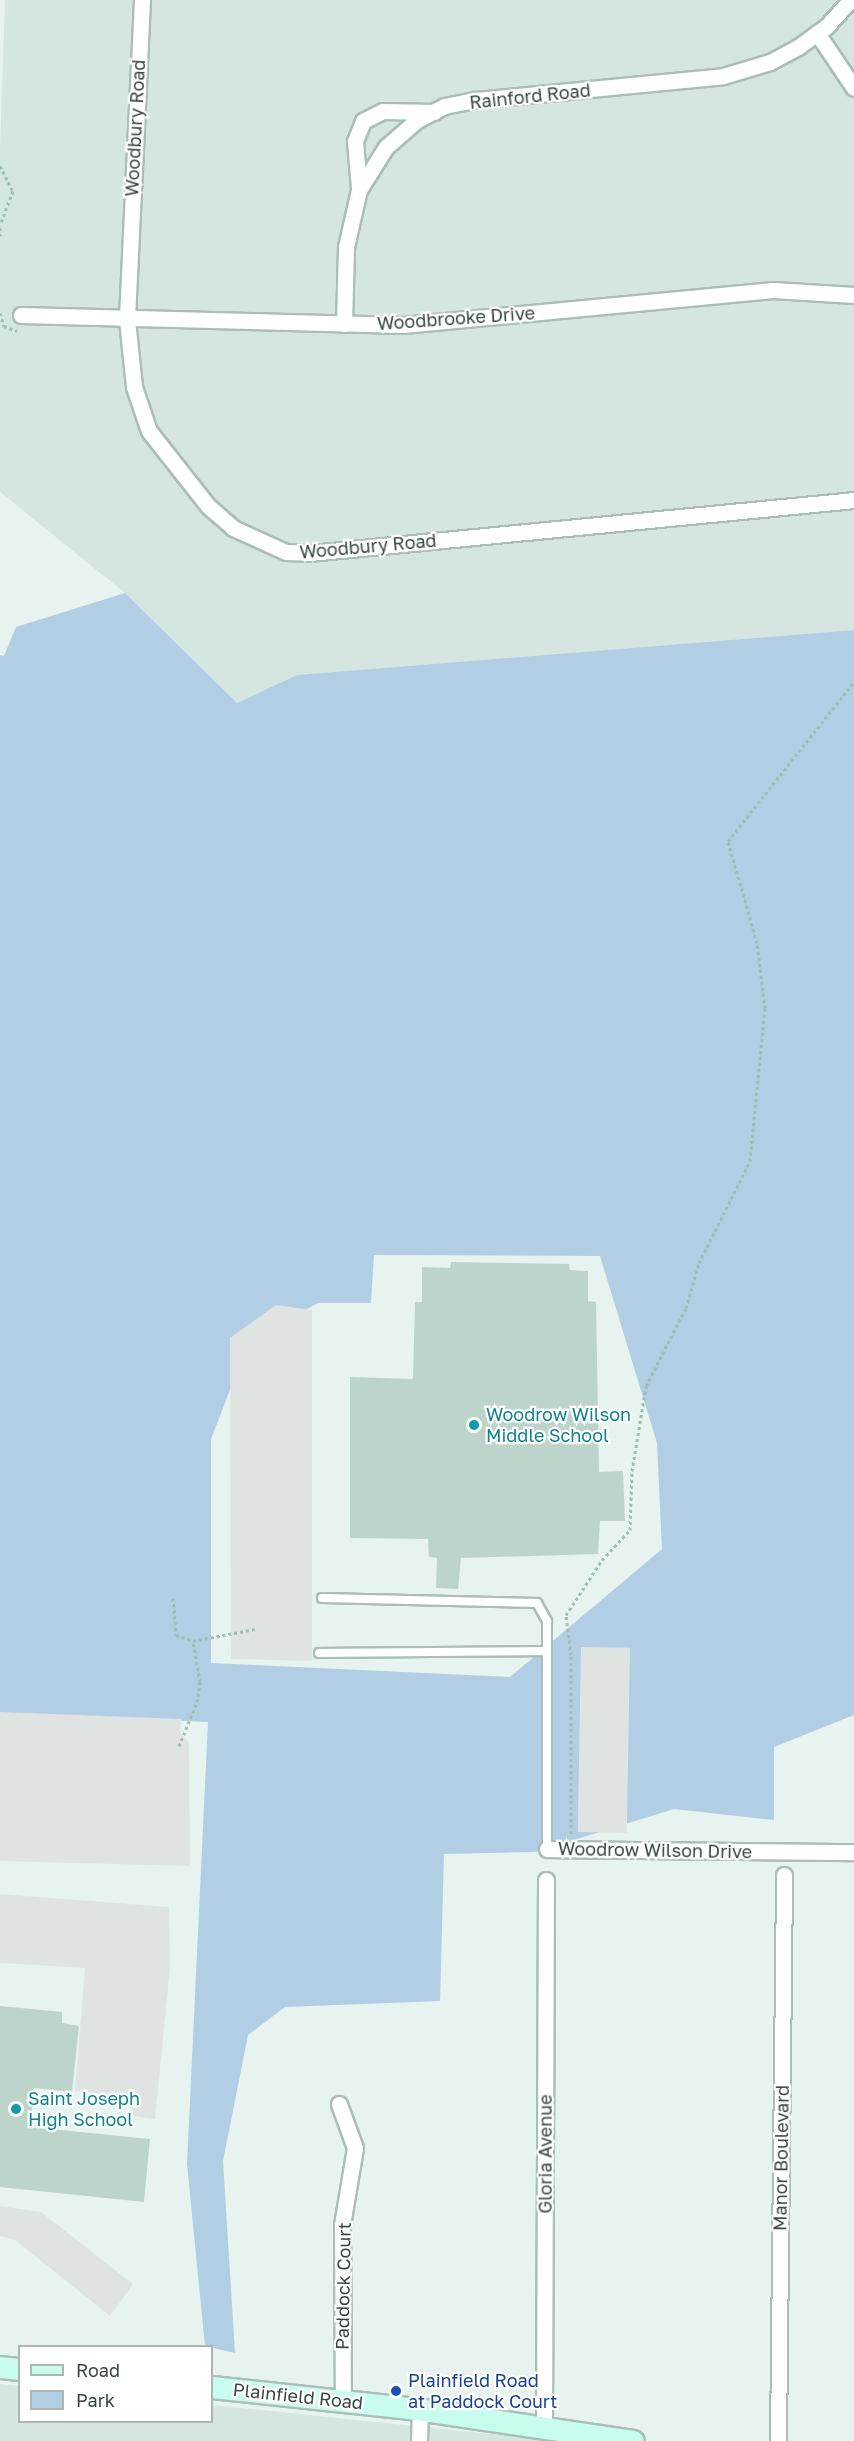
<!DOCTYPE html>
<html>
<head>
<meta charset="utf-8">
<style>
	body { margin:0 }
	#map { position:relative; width:854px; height:2441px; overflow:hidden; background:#e7f3ef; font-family:"Golos Text",sans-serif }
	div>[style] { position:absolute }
	.residential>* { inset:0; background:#d5e6e1 }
	.green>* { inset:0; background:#b1cee5 }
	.parking>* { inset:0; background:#dfe4e2; transform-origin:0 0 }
	.building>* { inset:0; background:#bdd4cb }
	.path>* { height:3px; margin-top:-1.5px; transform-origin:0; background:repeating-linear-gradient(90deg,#9cbfb2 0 3px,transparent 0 6px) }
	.roads { filter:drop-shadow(2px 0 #aabeb7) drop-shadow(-2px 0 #aabeb7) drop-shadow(0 2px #aabeb7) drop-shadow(0 -2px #aabeb7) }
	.lane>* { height:8px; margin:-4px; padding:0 4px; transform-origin:4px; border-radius:4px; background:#fff }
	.street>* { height:15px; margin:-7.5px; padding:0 7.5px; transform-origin:7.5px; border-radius:7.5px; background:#fff }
	.secondary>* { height:21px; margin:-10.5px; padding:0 10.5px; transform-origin:10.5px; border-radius:10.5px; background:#c8fcef }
	.dots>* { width:16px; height:16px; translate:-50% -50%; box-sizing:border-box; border:3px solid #fff; border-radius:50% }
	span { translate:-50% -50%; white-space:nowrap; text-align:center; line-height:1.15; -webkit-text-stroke:4.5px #fff; paint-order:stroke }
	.street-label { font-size:18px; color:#36463f }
	.culture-label { font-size:18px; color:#0d838f }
	.left { translate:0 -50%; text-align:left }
	.transit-label { font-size:18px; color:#164399 }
	.legend { position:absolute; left:18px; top:2345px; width:195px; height:78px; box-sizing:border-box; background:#fff; border:2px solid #afb5b2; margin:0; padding:8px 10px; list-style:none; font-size:18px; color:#36463f }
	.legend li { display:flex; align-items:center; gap:12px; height:30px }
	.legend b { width:30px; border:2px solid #afb5b2 }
</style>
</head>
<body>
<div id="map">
	<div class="residential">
		<div style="clip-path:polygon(5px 0,854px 0,854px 630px,297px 675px,237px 703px,125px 593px,0 492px,0 148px)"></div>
		<div style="clip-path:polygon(0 2384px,19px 2386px,20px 2422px,212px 2422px,212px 2405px,559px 2441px,0 2441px)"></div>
	</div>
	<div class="green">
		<div style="clip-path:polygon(evenodd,125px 593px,237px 703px,297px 675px,854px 630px,854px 1715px,774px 1747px,774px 1820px,674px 1809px,535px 1852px,444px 1854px,440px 2001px,285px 2007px,248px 2035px,223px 2161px,235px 2353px,205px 2346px,187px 2164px,208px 1722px,0 1713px,0 655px,4px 656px,16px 627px,125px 593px,374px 1255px,600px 1256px,657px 1443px,662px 1549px,510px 1677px,211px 1663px,211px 1439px,249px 1341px,318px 1303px,371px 1303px,374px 1255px)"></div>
	</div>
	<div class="parking">
		<div style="clip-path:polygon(276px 1305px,312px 1310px,312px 1661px,231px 1659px,230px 1338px)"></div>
		<div style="left:581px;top:1647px;width:49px;height:185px;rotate:1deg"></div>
		<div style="clip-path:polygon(0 1712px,181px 1719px,180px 1733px,189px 1742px,190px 1866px,0 1861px)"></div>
		<div style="clip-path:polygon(0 1894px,169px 1907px,170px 1968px,155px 2119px,132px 2116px,130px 2096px,75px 2091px,85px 1968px,0 1963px)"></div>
		<div style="clip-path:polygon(0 2206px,41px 2212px,133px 2284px,110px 2316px,15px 2240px,0 2236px)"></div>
	</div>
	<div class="building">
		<div style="clip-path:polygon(451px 1262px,569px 1264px,570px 1270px,588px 1271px,588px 1301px,596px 1302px,599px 1472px,623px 1471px,625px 1521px,600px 1521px,598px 1554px,461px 1558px,458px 1589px,436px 1588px,437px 1558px,429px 1557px,428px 1539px,350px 1538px,350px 1377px,413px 1379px,415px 1302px,422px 1302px,422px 1267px,450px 1268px)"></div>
		<div style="clip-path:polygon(0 2006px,62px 2012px,62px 2023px,79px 2026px,72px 2092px,34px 2088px,30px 2127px,150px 2139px,144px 2202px,0 2187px)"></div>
	</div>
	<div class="path">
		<div style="left:0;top:166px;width:28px;rotate:63deg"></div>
		<div style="left:13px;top:191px;width:36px;rotate:111deg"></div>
		<div style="left:0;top:227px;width:9px;rotate:90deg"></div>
		<div style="left:0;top:313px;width:14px;rotate:73deg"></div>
		<div style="left:4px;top:326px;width:14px;rotate:21deg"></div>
		<div style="left:173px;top:1598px;width:37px;rotate:85deg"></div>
		<div style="left:176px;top:1635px;width:18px;rotate:19deg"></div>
		<div style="left:193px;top:1641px;width:63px;rotate:-11deg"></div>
		<div style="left:179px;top:1746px;width:48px;rotate:-67.8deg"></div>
		<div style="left:197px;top:1702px;width:20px;rotate:-81deg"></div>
		<div style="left:200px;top:1682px;width:42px;rotate:-99.7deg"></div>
		<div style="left:571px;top:1834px;width:179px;rotate:-90deg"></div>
		<div style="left:571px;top:1655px;width:40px;rotate:-97.1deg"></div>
		<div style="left:566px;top:1615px;width:66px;rotate:-56.8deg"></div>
		<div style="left:602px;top:1560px;width:41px;rotate:-47deg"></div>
		<div style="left:630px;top:1530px;width:59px;rotate:-88.1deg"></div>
		<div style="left:632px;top:1471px;width:86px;rotate:-80.6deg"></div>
		<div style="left:646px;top:1386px;width:88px;rotate:-62.9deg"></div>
		<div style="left:686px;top:1308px;width:47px;rotate:-73.9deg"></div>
		<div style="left:699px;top:1263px;width:114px;rotate:-63.4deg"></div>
		<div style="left:750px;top:1161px;width:154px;rotate:-84.4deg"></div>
		<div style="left:765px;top:1008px;width:65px;rotate:-97deg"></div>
		<div style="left:757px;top:943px;width:106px;rotate:-105.9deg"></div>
		<div style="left:728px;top:841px;width:203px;rotate:-51.6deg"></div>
	</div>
	<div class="roads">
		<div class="lane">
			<div style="left:322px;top:1598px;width:215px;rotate:1.3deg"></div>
			<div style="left:537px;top:1603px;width:21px;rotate:61deg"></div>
			<div style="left:547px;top:1621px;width:228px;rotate:90deg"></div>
			<div style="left:319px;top:1653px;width:228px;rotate:-0.5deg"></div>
		</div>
		<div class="street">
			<div style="left:142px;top:0;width:320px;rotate:92.7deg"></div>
			<div style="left:127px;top:320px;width:67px;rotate:84deg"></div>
			<div style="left:134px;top:387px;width:46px;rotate:71.2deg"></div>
			<div style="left:149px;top:431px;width:95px;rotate:51.8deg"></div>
			<div style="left:208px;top:506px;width:33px;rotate:41deg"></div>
			<div style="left:233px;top:528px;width:58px;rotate:24.4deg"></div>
			<div style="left:286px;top:552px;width:24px;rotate:2deg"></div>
			<div style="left:310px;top:553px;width:547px;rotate:-5.56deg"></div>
			<div style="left:817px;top:33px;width:66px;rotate:56.1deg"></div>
			<div style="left:359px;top:188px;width:47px;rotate:-94.9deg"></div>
			<div style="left:355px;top:141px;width:22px;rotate:-68deg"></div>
			<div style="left:363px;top:121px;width:22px;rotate:-27deg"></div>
			<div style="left:383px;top:111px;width:51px;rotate:1.1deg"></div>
			<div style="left:21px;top:315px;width:382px;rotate:1.5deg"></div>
			<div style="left:403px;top:325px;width:372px;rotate:-5.4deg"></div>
			<div style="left:773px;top:290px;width:81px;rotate:3.5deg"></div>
			<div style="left:344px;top:324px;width:77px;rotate:-88.5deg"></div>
			<div style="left:346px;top:247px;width:58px;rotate:-77.2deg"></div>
			<div style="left:359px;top:190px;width:51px;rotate:-57.9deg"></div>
			<div style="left:386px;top:147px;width:41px;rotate:-41.1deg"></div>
			<div style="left:417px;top:120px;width:30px;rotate:-27deg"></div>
			<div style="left:444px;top:106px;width:33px;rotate:-11deg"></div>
			<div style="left:476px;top:100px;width:248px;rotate:-5.5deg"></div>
			<div style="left:723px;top:76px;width:49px;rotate:-16.6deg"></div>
			<div style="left:770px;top:62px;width:32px;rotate:-28deg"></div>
			<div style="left:798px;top:47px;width:34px;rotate:-36deg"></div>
			<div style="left:826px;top:27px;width:36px;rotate:-48deg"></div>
			<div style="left:547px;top:1849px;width:307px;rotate:0.6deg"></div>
			<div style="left:339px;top:2104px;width:47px;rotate:70deg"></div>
			<div style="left:355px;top:2148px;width:78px;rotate:99.6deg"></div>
			<div style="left:342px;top:2225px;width:176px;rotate:89.7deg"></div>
			<div style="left:544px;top:2428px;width:548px;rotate:-89.79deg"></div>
			<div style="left:419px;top:2441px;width:31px;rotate:-88deg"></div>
			<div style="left:778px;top:2441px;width:566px;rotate:-89.39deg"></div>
		</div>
		<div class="secondary">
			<div style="left:0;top:2367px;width:20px;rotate:6deg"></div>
			<div style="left:212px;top:2387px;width:199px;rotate:6.1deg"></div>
			<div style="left:410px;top:2408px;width:225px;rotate:8.4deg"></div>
		</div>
	</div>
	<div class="dots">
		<div style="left:474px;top:1425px;background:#0f9aa8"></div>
		<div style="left:16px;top:2109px;background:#0f9aa8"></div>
		<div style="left:396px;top:2391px;background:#1a4fb4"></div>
	</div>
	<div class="street-label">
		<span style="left:530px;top:96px;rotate:-6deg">Rainford Road</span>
		<span style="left:135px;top:128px;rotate:-87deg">Woodbury Road</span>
		<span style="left:456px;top:318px;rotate:-4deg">Woodbrooke Drive</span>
		<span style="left:368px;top:546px;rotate:-5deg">Woodbury Road</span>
		<span style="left:655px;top:1850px;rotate:1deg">Woodrow Wilson Drive</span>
		<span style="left:545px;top:2154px;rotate:-90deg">Gloria Avenue</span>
		<span style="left:781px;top:2158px;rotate:-89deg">Manor Boulevard</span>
		<span style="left:343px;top:2286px;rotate:-89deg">Paddock Court</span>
		<span style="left:298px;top:2396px;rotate:6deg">Plainfield Road</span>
	</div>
	<div class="culture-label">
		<span class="left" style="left:486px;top:1425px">Woodrow Wilson<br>Middle School</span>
		<span class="left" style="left:28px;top:2109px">Saint Joseph<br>High School</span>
	</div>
	<div class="transit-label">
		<span class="left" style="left:408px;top:2391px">Plainfield Road<br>at Paddock Court</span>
	</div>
	<ul class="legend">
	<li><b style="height:8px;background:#c8fcef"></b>Road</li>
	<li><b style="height:16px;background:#b1cee5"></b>Park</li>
	</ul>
</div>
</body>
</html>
